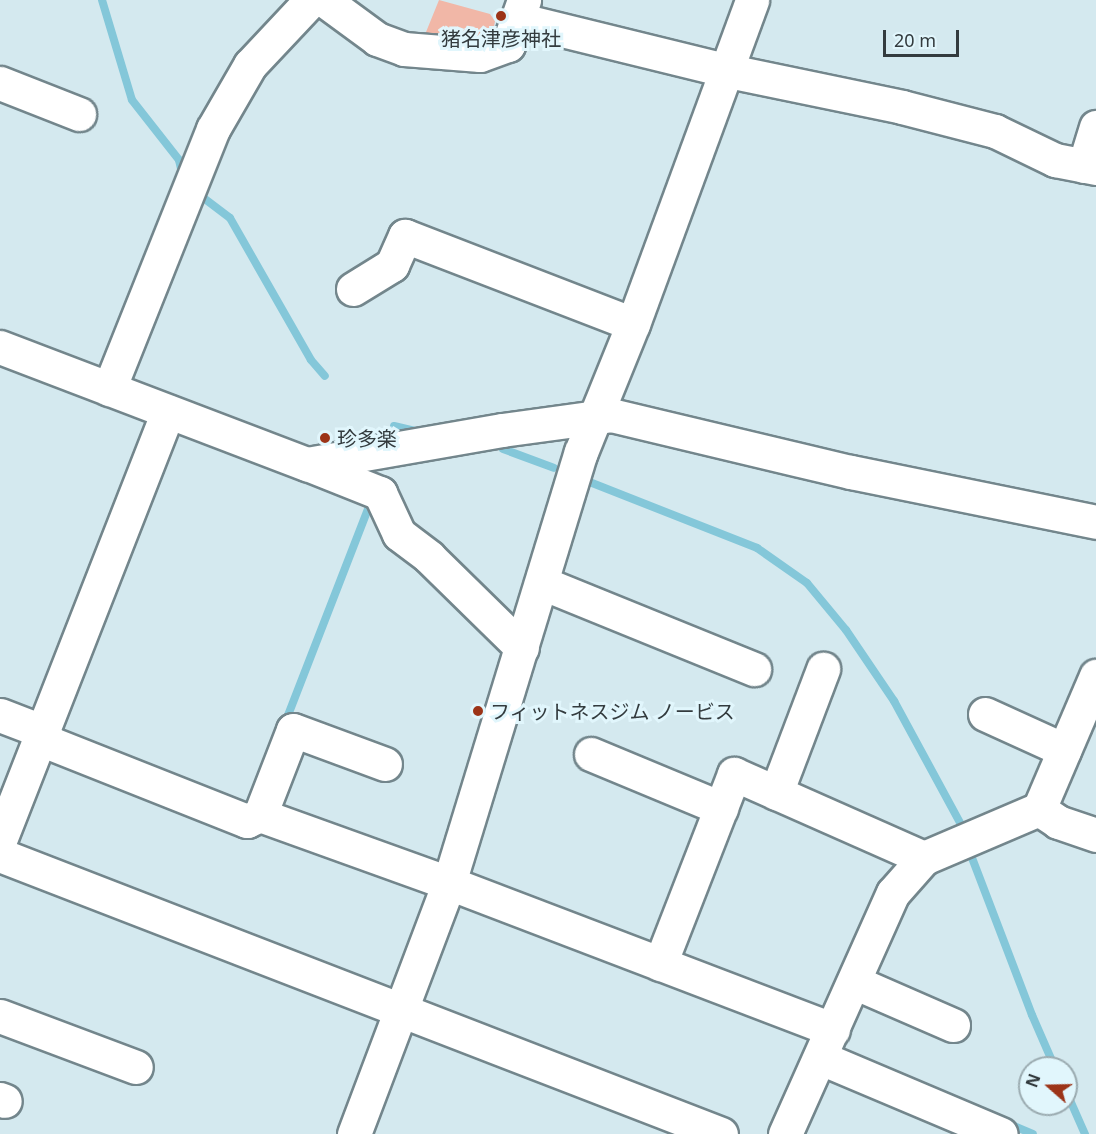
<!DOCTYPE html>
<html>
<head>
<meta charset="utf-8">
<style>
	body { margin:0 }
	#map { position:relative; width:1096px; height:1134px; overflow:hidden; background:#d4e9ef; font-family:"Noto Sans","Noto Sans JP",sans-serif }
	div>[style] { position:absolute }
	.green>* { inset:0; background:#f1b7a7 }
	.stream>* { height:8px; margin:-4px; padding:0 4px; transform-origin:4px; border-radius:4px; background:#84c7d9 }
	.roads { filter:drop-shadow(2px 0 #73868c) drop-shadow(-2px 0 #73868c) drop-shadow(0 2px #73868c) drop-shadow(0 -2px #73868c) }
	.minor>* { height:33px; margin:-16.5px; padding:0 16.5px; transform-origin:16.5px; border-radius:16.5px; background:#fff }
	.dots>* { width:16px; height:16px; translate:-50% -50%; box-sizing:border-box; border:3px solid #e1f6fc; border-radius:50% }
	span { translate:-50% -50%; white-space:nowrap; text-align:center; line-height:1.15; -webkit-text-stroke:6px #e1f6fc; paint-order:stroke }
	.poi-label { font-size:20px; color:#333b3e }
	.left { translate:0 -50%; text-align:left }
	.north { position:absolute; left:1018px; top:1056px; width:60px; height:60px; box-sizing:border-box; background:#e1f6fc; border:2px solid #9babb0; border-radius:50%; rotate:290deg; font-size:16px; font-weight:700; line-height:24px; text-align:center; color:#333b3e }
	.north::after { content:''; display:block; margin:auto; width:21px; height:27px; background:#9c3418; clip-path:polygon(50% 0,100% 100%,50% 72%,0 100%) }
	.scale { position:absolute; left:883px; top:30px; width:76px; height:27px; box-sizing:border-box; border:3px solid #333b3e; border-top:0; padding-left:8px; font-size:18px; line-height:21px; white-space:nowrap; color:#333b3e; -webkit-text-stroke:4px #e1f6fc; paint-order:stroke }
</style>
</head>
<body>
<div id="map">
	<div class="green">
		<div style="clip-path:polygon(439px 0,490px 14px,495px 21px,492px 38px,460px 36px,459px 44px,424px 37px)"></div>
	</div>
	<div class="stream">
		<div style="left:102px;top:0;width:104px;rotate:73.3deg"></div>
		<div style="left:132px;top:100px;width:76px;rotate:51.9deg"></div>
		<div style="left:179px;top:160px;width:9px;rotate:77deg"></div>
		<div style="left:197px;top:193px;width:41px;rotate:37.1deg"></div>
		<div style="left:230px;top:218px;width:163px;rotate:60.3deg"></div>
		<div style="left:311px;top:360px;width:21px;rotate:49deg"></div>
		<div style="left:394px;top:426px;width:26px;rotate:13deg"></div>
		<div style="left:503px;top:449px;width:54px;rotate:20.4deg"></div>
		<div style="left:587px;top:481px;width:183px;rotate:21.5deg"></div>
		<div style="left:757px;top:548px;width:61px;rotate:35deg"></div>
		<div style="left:807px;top:583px;width:61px;rotate:50.3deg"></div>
		<div style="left:846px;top:630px;width:86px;rotate:55.9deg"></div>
		<div style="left:894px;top:701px;width:142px;rotate:61.5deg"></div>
		<div style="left:285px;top:723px;width:238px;rotate:-68.8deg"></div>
		<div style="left:969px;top:850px;width:177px;rotate:69.1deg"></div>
		<div style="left:1032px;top:1015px;width:58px;rotate:66.5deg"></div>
		<div style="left:1066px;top:1091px;width:47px;rotate:66.2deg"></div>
		<div style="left:1007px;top:1123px;width:28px;rotate:23deg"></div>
	</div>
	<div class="roads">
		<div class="minor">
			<div style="left:324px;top:0;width:66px;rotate:36.3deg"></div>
			<div style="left:377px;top:39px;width:29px;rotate:20deg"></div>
			<div style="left:404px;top:49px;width:76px;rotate:4.5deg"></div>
			<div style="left:480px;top:55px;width:30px;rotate:-20deg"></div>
			<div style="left:508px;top:45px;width:48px;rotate:-70.4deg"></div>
			<div style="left:517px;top:19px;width:213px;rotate:13.8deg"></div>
			<div style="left:724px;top:70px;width:182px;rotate:11.7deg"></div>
			<div style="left:902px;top:107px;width:96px;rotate:14.5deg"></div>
			<div style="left:995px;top:131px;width:67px;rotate:25.8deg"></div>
			<div style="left:1055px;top:160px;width:42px;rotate:11deg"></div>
			<div style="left:0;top:83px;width:85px;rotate:21.4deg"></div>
			<div style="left:1084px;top:166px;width:41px;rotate:-72.9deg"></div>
			<div style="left:353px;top:289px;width:46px;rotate:-31.6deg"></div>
			<div style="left:392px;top:265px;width:32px;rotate:-66deg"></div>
			<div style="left:405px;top:236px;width:244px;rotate:21.1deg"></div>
			<div style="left:0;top:347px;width:329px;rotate:20.9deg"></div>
			<div style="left:307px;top:464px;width:198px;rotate:-9.9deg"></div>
			<div style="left:502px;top:430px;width:110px;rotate:-7.8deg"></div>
			<div style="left:611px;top:415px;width:247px;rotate:13.4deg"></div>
			<div style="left:851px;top:472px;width:250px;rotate:11.5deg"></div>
			<div style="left:109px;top:389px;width:280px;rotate:-68.2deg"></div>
			<div style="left:213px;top:129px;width:74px;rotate:-60deg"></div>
			<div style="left:250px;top:65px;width:89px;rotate:-46.8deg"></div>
			<div style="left:307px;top:464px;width:79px;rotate:21.7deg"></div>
			<div style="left:380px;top:493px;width:45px;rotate:65.1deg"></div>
			<div style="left:399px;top:534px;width:38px;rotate:37deg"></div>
			<div style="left:429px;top:557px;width:130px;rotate:44.4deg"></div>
			<div style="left:542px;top:583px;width:229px;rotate:22.1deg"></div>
			<div style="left:985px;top:714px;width:87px;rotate:24.5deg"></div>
			<div style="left:0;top:715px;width:45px;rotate:20.9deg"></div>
			<div style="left:42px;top:731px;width:14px;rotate:56deg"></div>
			<div style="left:50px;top:743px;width:212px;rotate:21.6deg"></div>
			<div style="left:247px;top:821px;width:14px;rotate:-25deg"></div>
			<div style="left:260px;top:815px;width:201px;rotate:19.8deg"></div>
			<div style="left:449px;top:883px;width:411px;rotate:20.9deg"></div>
			<div style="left:591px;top:754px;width:141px;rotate:22.6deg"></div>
			<div style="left:776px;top:793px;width:133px;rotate:-69.2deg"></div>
			<div style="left:1039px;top:809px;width:23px;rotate:34deg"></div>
			<div style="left:1058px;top:822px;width:40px;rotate:18.9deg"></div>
			<div style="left:260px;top:815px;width:91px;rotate:-68.8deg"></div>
			<div style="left:293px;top:730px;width:98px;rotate:20.3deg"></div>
			<div style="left:0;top:840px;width:460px;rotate:-68.6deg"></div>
			<div style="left:0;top:855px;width:773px;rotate:21.15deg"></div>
			<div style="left:660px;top:964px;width:204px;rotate:-68.7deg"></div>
			<div style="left:734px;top:774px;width:208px;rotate:23.9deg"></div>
			<div style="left:854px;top:982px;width:108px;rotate:23.5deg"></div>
			<div style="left:0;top:1016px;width:145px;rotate:20.6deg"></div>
			<div style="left:821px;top:1058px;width:195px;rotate:22.9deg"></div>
			<div style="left:0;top:1099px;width:5px;rotate:22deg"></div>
			<div style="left:354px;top:1134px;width:268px;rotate:-69.3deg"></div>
			<div style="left:449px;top:883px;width:451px;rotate:-73deg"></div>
			<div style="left:581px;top:452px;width:138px;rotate:-67.9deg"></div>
			<div style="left:633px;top:324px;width:345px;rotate:-69.8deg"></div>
			<div style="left:785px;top:1134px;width:264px;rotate:-65.9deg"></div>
			<div style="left:893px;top:893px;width:47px;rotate:-48.5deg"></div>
			<div style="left:924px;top:858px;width:125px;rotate:-23.1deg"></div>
			<div style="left:1039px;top:809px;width:145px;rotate:-66.8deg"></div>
		</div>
	</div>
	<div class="dots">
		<div style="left:501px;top:16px;background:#9c3418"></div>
		<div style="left:325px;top:438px;background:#9c3418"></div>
		<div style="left:478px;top:711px;background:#9c3418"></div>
	</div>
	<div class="poi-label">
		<span style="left:501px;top:38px">猪名津彦神社</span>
		<span class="left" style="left:337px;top:438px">珍多楽</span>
		<span class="left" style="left:490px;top:711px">フィットネスジム ノービス</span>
	</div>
	<div class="north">N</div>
	<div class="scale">20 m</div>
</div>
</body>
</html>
